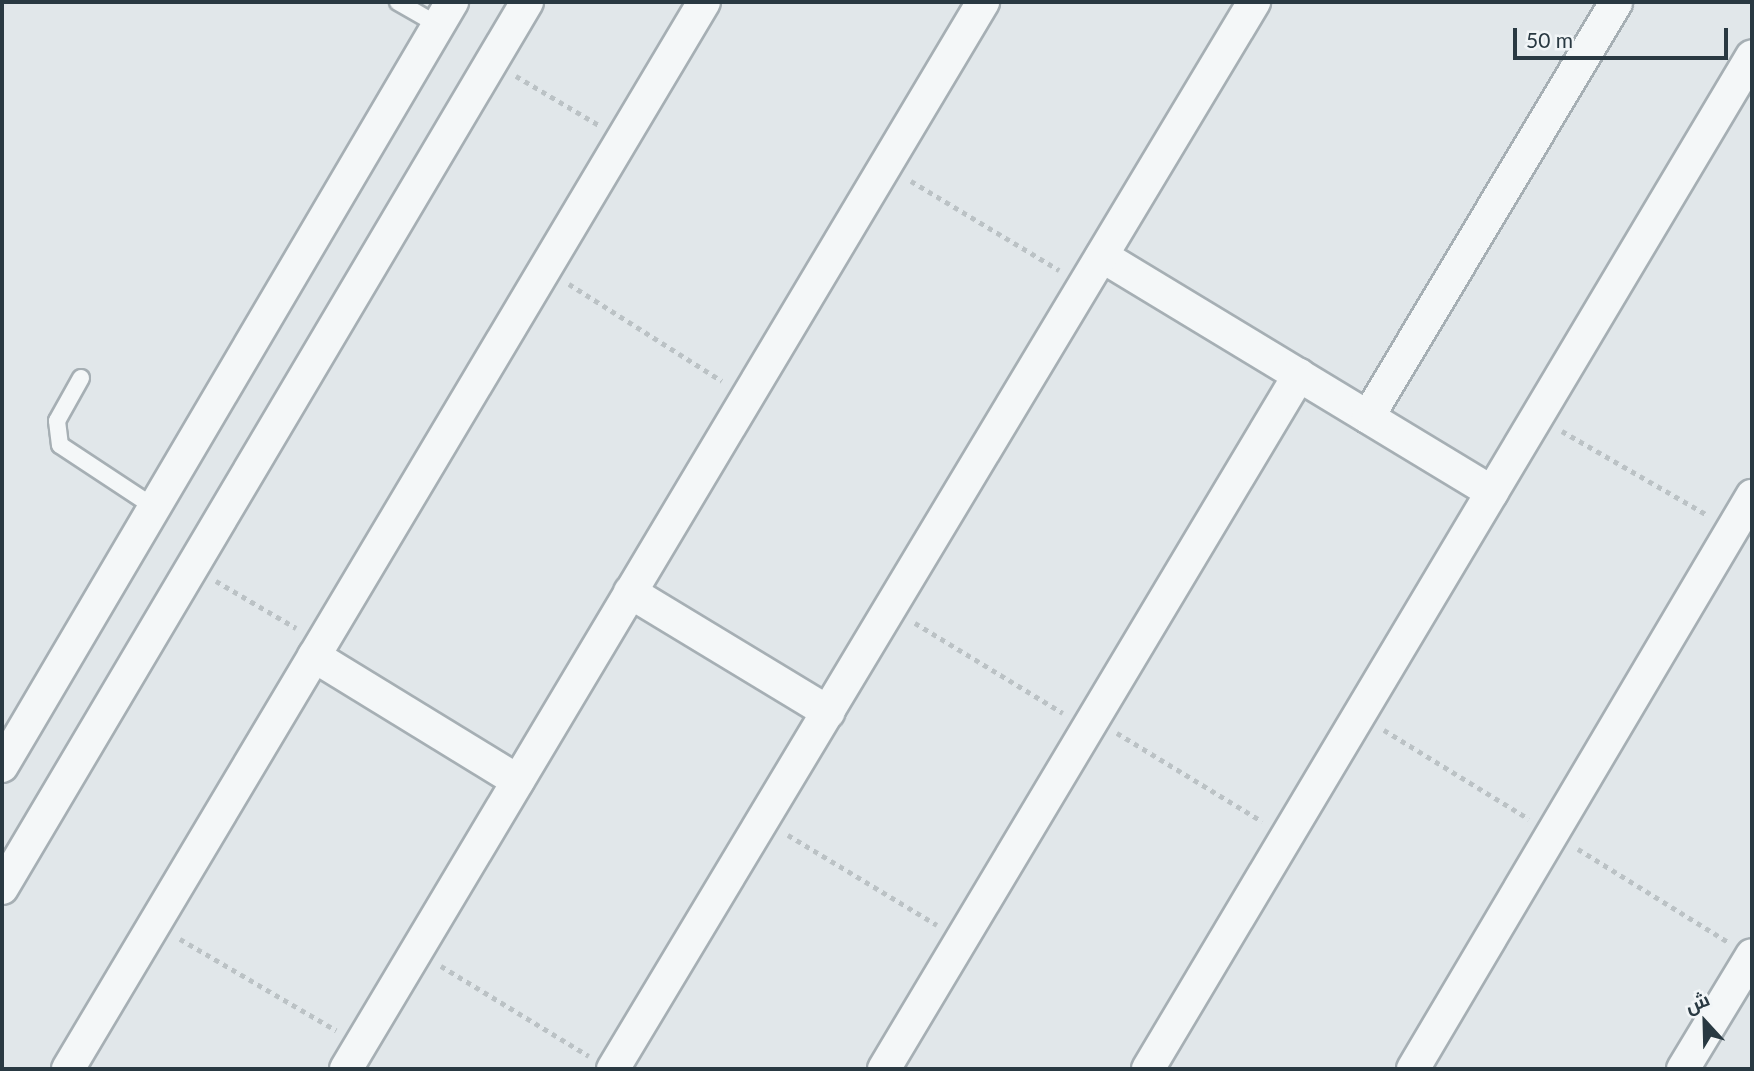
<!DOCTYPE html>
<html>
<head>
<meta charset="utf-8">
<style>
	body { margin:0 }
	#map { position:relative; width:1754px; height:1071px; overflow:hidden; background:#e1e7ea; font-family:Lato,Cairo,sans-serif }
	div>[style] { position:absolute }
	.path>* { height:4.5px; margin-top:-2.25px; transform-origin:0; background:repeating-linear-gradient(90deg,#bbc2c5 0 5px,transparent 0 10px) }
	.roads { filter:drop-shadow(2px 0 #a6afb4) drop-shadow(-2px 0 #a6afb4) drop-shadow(0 2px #a6afb4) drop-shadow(0 -2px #a6afb4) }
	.service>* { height:16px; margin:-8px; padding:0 8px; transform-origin:8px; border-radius:8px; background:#f4f7f8 }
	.minor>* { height:32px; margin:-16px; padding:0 16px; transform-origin:16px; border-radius:16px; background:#f4f7f8 }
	span { translate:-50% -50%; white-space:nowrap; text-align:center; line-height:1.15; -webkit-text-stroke:5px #f1f5f7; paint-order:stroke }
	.frame { position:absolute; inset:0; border:4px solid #293942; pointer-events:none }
	.north { position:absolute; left:1670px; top:987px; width:70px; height:70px; -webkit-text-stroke:5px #f1f5f7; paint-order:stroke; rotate:338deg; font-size:19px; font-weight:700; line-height:28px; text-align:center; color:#293942 }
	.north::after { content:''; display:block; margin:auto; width:24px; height:32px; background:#293942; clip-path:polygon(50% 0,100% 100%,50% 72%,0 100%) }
	.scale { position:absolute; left:1513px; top:28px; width:215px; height:32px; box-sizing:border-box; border:4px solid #293942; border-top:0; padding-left:9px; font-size:21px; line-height:24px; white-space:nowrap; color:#293942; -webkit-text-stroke:5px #f1f5f7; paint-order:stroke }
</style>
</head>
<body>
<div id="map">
	<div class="path">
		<div style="left:516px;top:76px;width:96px;rotate:30.6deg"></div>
		<div style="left:911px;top:181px;width:173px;rotate:31deg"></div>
		<div style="left:569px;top:284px;width:181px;rotate:32.4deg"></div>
		<div style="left:1562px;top:431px;width:166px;rotate:30deg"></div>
		<div style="left:216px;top:581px;width:93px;rotate:30.4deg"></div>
		<div style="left:915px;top:623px;width:173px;rotate:31.3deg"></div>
		<div style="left:1384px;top:730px;width:170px;rotate:31.5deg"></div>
		<div style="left:1117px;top:733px;width:170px;rotate:31.3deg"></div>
		<div style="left:788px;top:835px;width:174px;rotate:31.1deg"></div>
		<div style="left:1578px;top:849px;width:176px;rotate:31.8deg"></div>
		<div style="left:180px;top:939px;width:181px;rotate:30.3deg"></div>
		<div style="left:441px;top:966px;width:173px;rotate:31.3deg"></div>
	</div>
	<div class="roads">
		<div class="service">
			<div style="left:398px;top:2px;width:46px;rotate:29.9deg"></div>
			<div style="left:81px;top:378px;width:49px;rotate:119.2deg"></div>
			<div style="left:57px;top:421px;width:24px;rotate:83deg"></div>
			<div style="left:60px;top:445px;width:113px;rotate:33.4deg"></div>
		</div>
		<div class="minor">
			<div style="left:1102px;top:256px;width:456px;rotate:31.2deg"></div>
			<div style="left:1368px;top:417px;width:483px;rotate:-59.1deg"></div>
			<div style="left:630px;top:592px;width:232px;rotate:31.2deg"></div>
			<div style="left:314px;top:656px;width:239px;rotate:31.5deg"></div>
			<div style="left:2px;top:766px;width:887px;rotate:-59.5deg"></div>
			<div style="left:2px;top:888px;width:1030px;rotate:-59.35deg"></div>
			<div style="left:68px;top:1069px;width:1242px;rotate:-59.2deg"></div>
			<div style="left:346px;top:1069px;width:1243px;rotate:-59.16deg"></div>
			<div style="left:613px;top:1069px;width:1245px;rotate:-59deg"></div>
			<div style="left:884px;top:1069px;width:809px;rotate:-59.12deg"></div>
			<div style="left:1148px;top:1069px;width:1179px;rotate:-59.19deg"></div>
			<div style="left:1413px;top:1069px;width:666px;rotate:-59.39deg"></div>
			<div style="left:1683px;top:1069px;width:133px;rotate:-58.8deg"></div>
		</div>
	</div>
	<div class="frame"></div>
	<div class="north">ش</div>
	<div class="scale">50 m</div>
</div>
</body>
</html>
